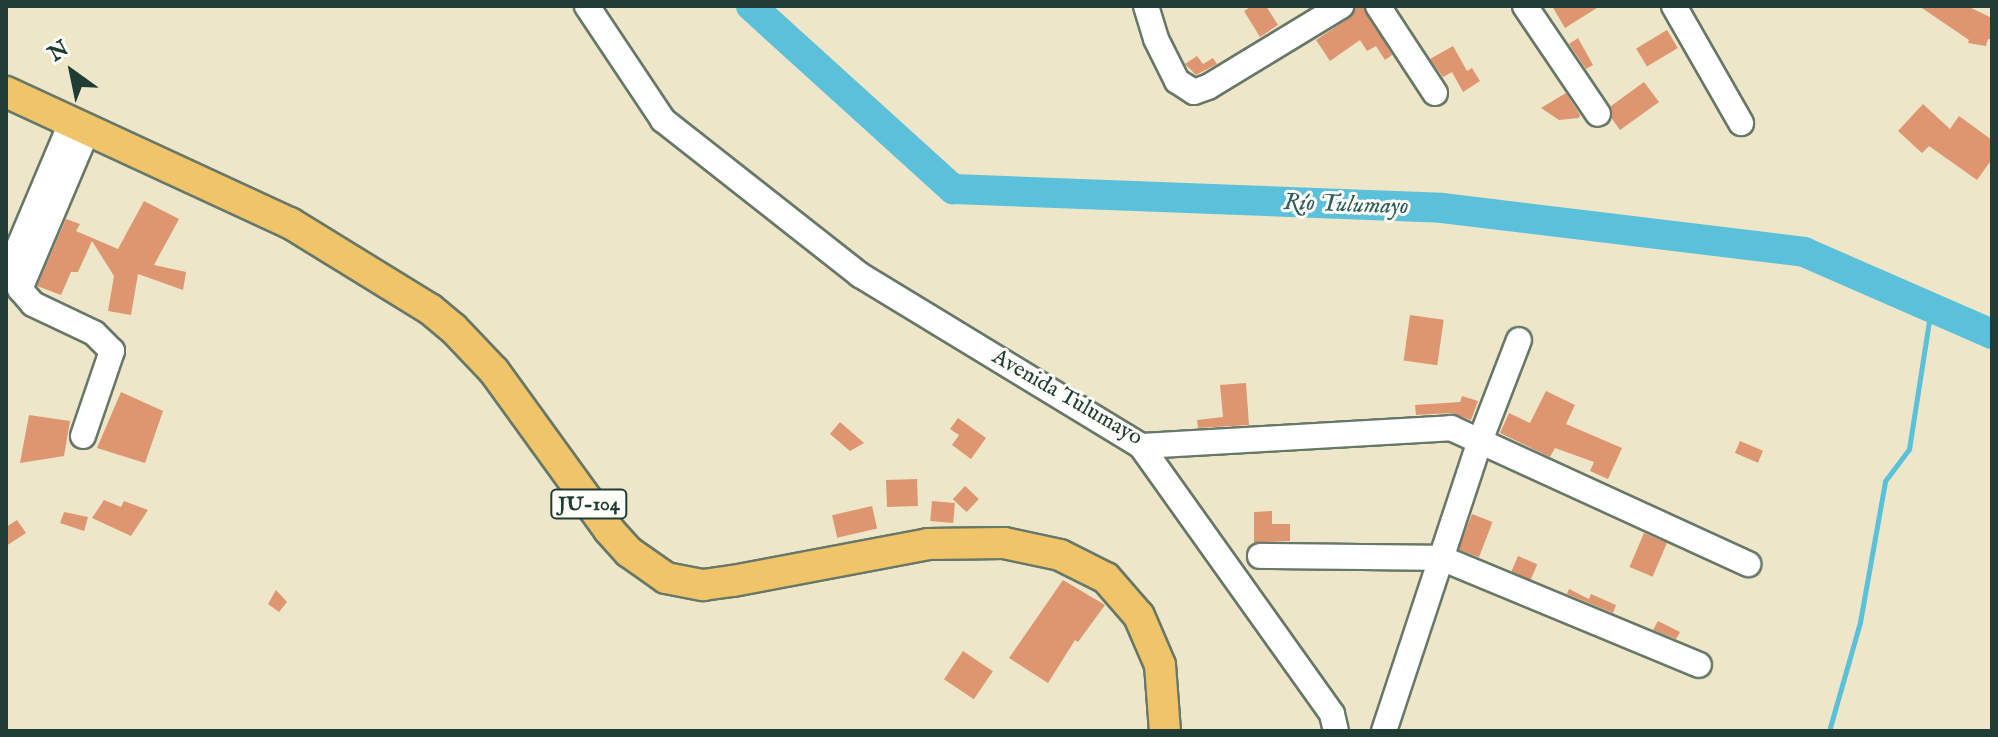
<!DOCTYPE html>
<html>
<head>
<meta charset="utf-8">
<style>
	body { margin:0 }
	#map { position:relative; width:1998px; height:737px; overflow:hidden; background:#eee6c9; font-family:"IM FELL English",serif }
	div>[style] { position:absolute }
	.stream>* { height:5px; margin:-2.5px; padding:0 2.5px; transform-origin:2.5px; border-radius:2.5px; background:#5bc0d9 }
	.river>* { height:30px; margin:-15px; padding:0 15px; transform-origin:15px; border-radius:15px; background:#5bc0d9 }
	.building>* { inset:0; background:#dd9670; transform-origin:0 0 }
	.roads { filter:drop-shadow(2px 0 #677868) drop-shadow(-2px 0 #677868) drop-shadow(0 2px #677868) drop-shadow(0 -2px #677868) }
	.minor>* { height:24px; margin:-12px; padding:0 12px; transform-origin:12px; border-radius:12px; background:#fff }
	.major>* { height:30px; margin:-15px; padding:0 15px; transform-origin:15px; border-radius:15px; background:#f0c469 }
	span { translate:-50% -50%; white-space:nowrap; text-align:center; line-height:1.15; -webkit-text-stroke:6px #fdfcf7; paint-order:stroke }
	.shield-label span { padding:2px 6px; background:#fdfcf7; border:2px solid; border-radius:6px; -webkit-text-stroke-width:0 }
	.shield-label { font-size:20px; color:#1f3d34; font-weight:700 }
	.street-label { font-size:22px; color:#1f3d34 }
	.water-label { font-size:24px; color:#2e5e5d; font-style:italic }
	.frame { position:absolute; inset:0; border:8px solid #1f3d34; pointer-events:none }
	.north { position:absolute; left:32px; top:32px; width:80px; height:80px; -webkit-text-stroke:6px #fdfcf7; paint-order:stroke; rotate:327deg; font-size:22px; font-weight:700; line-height:32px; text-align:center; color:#1f3d34 }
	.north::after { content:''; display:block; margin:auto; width:28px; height:36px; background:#1f3d34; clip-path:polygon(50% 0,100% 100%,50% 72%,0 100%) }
</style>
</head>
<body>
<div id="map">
	<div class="stream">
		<div style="left:1829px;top:731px;width:113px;rotate:-74.1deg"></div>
		<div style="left:1860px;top:622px;width:143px;rotate:-79.9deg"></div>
		<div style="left:1885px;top:481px;width:40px;rotate:-53deg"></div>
		<div style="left:1909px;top:449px;width:143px;rotate:-81.1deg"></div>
	</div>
	<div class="river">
		<div style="left:751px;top:6px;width:273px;rotate:42.2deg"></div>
		<div style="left:953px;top:189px;width:489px;rotate:2.2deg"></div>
		<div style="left:1442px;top:208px;width:365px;rotate:6.9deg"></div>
		<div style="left:1804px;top:252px;width:205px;rotate:23.6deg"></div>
	</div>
	<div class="building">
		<div style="clip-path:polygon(1252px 6px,1266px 6px,1278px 25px,1260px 37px,1244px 11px)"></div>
		<div style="clip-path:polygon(1356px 6px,1363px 6px,1392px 55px,1385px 60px,1376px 46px,1367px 51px,1360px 40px,1330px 61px,1316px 40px,1349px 18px)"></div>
		<div style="clip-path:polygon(1552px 6px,1600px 6px,1565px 28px)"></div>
		<div style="clip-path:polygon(1919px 6px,1967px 6px,1992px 18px,1992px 40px,1988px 39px,1986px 46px,1968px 43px,1969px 40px)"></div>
		<div style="left:1667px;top:30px;width:21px;height:36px;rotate:59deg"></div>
		<div style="clip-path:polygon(1578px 38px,1593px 65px,1586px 69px,1569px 44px)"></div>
		<div style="clip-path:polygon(1453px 46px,1467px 71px,1472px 68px,1480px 81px,1463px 92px,1452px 72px,1443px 77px,1430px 59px)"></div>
		<div style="clip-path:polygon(1197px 56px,1203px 64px,1213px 58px,1217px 64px,1196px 75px,1185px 64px)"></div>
		<div style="clip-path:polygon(1644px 82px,1659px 102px,1620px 130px,1612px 119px,1611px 106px)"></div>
		<div style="clip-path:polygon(1566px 93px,1580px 115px,1579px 118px,1559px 120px,1541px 108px)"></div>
		<div style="clip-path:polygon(1923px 104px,1950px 129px,1959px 116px,1992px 140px,1992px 159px,1977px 180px,1929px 146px,1922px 153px,1898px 131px)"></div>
		<div style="clip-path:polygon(144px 201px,179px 219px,154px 265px,186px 272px,183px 290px,138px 274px,131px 315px,108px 311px,114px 276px,92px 241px,78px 272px,71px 272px,61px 295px,37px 286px,66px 219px,80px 224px,76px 231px,118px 249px)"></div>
		<div style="left:1410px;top:315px;width:34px;height:46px;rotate:8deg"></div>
		<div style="clip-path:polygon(1246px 383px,1249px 425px,1198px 428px,1197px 420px,1223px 417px,1220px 385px)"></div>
		<div style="clip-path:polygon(1546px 391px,1575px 405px,1566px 424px,1622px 448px,1608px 479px,1590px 471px,1594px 462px,1555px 448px,1550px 457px,1500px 433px,1509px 413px,1530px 423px)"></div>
		<div style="clip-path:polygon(121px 392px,163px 411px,145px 463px,97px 448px)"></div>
		<div style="clip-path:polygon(1462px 396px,1478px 401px,1471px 420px,1451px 413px,1416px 415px,1415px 405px,1460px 402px)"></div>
		<div style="clip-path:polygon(29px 415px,70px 421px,64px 456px,20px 463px)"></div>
		<div style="clip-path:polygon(958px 418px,986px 438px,971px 459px,952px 445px,959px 435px,950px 429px)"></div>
		<div style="clip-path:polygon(840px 422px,864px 443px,850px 451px,830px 434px)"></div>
		<div style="left:1740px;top:441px;width:25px;height:13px;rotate:23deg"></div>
		<div style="left:917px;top:479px;width:27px;height:31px;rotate:88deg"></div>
		<div style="left:965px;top:486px;width:19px;height:18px;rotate:43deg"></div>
		<div style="clip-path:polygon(104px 500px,121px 507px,124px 501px,148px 510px,131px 536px,92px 518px)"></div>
		<div style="left:932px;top:501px;width:23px;height:20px;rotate:5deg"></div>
		<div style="left:872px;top:506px;width:23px;height:41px;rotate:77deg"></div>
		<div style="clip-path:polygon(1272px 511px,1272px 524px,1290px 524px,1290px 541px,1254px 543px,1254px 512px)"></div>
		<div style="clip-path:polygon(64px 512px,88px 517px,84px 531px,60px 523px)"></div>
		<div style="left:1472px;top:514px;width:22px;height:38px;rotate:21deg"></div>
		<div style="clip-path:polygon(17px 520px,26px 533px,6px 546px,6px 527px)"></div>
		<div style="left:1644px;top:533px;width:25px;height:37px;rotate:23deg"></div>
		<div style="left:1518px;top:556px;width:21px;height:17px;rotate:23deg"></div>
		<div style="clip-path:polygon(1063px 580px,1105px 605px,1078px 642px,1075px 640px,1048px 683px,1009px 658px)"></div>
		<div style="clip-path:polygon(1569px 589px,1589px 599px,1591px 594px,1616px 605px,1613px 613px,1567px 594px)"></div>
		<div style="clip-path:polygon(276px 590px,287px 602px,279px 612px,268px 604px)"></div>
		<div style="clip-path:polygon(1658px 621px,1680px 632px,1676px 639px,1653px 630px)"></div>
		<div style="left:963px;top:651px;width:36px;height:34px;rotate:34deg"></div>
	</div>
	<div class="roads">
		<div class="minor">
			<div style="left:587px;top:6px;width:137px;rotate:56.3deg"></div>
			<div style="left:663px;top:120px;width:251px;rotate:38.2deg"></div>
			<div style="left:860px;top:275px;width:329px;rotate:31.3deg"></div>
			<div style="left:1141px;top:446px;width:311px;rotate:-3.3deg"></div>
			<div style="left:1451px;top:428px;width:327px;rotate:24.6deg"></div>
			<div style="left:1146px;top:6px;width:34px;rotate:73deg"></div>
			<div style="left:1156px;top:39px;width:47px;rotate:63.4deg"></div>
			<div style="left:1177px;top:81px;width:20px;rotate:33deg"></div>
			<div style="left:1194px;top:92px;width:15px;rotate:-20deg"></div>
			<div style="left:1208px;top:87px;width:156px;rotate:-31.3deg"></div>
			<div style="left:1378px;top:6px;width:104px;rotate:56.8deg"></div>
			<div style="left:1525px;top:6px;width:130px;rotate:55.9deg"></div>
			<div style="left:1674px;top:6px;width:135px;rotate:60.2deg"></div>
			<div style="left:6px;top:277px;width:169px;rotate:-67.1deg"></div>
			<div style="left:83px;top:436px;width:90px;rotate:-71.2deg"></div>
			<div style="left:112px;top:351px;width:25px;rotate:-135deg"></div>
			<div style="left:94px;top:333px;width:68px;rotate:-154.6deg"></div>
			<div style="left:33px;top:304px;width:20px;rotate:-131deg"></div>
			<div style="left:20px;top:289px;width:174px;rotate:-67deg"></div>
			<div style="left:1141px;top:446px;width:329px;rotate:54.5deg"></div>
			<div style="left:1332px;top:714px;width:17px;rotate:77deg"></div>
			<div style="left:1260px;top:556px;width:181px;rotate:0.6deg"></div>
			<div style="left:1441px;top:558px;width:279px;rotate:22.5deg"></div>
			<div style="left:1384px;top:731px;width:305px;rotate:-71.7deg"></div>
			<div style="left:1480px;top:441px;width:108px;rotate:-68.9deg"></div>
		</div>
		<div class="major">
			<div style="left:6px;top:92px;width:313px;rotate:24.8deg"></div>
			<div style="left:290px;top:223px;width:164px;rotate:31.6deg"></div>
			<div style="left:430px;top:309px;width:30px;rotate:40deg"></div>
			<div style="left:453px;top:328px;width:59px;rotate:46.4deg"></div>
			<div style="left:494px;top:371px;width:196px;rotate:54.1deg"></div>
			<div style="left:609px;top:530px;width:30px;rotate:48deg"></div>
			<div style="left:629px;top:552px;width:45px;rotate:35.1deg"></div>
			<div style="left:666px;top:578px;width:38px;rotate:11deg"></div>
			<div style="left:703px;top:585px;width:30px;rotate:-8deg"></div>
			<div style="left:733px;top:581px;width:198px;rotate:-10.7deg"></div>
			<div style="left:928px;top:544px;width:76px;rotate:-0.8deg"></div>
			<div style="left:1004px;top:543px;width:57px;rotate:12.1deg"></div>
			<div style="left:1060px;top:555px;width:51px;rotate:26.6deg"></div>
			<div style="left:1106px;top:578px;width:50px;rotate:49deg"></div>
			<div style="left:1139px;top:616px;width:53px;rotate:66.8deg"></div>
			<div style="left:1160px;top:665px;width:66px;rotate:85.7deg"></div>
		</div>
	</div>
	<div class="shield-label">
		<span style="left:589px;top:504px">JU-104</span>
	</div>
	<div class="street-label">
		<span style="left:1067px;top:398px;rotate:30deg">Avenida Tulumayo</span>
	</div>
	<div class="water-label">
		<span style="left:1346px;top:205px;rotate:2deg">Río Tulumayo</span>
	</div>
	<div class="frame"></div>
	<div class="north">N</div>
</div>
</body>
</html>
